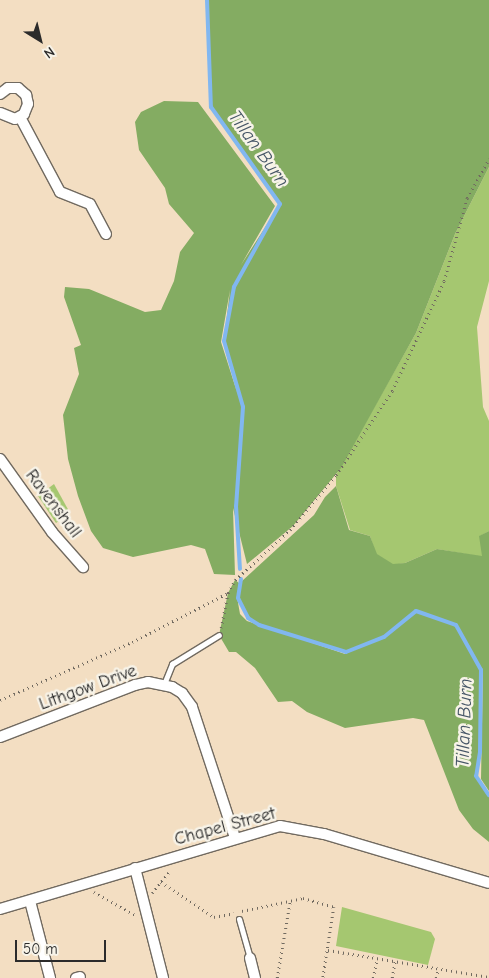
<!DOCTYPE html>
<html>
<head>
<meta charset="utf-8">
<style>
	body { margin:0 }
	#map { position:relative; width:489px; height:978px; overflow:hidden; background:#f3dec2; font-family:"Comic Neue",sans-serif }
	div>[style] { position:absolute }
	.green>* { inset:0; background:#a5c770 }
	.forest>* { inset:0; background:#84ac62 }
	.stream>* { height:4px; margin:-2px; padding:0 2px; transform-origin:2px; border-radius:2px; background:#81b7f0 }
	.path>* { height:2.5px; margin-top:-1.25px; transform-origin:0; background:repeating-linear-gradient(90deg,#716a60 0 1px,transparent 0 5px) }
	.roads { filter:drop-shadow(1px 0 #716a60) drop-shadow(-1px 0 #716a60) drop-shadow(0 1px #716a60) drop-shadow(0 -1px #716a60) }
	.service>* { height:5px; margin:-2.5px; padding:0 2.5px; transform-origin:2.5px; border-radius:2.5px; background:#fff }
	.minor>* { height:10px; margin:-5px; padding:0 5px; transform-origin:5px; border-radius:5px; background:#fff }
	span { translate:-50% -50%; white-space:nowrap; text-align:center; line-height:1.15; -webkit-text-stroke:5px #f7f3e8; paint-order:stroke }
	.street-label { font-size:18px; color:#2b2b2b }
	.water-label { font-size:19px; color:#455566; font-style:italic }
	.north { position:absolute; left:15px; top:15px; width:50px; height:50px; -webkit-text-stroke:4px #f7f3e8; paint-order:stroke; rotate:144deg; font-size:14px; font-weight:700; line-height:20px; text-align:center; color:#2b2b2b }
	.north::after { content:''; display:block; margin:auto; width:18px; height:22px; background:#2b2b2b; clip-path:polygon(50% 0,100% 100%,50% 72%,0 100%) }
	.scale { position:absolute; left:15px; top:940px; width:91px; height:22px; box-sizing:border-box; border:2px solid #2b2b2b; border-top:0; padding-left:6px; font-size:15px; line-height:18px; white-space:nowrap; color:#2b2b2b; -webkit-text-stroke:4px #f7f3e8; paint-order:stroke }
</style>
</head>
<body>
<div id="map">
	<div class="green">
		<div style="clip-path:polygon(489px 167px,489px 281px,477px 327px,483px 407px,489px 421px,489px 531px,480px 536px,483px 557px,437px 549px,405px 563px,393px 565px,376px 554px,370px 536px,350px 530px,336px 486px,336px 475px,416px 333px,455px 234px)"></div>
		<div style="clip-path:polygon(54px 484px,70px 513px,56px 523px,38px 496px)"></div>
		<div style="clip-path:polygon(342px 907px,431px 932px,435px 939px,428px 965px,336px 946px)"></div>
	</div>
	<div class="forest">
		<div style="clip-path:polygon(evenodd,207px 0,489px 0,489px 167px,455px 234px,416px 333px,341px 468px,293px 526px,247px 564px,233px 508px,235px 575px,214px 574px,205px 549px,191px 545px,133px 557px,103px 548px,91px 531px,78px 496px,68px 459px,63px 415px,79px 374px,74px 348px,81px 345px,64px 297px,65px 287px,89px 289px,145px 312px,161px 310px,174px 281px,180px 252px,194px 233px,169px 204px,165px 188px,139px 150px,135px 122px,141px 112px,164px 101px,198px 102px,275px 206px,241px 265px,280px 204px,211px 107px,207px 0,230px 290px,224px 341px,237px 392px,221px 342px,230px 290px)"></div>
		<div style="clip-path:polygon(336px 486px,349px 530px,370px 536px,377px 554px,393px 564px,405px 563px,437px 549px,482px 556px,479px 536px,489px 531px,489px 791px,481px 779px,483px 670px,468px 647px,481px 670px,480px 752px,476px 776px,489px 795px,489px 842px,473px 829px,459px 810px,424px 720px,413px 718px,345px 728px,307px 712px,292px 701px,278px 702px,255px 668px,236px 652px,229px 652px,219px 635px,228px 593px,235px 580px,239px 583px,237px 597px,240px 614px,247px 621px,345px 654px,365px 645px,346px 652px,260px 625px,247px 617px,238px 597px,242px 581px,314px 515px,325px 497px)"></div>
	</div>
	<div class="stream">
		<div style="left:207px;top:0;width:107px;rotate:87.9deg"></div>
		<div style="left:211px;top:107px;width:119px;rotate:54.6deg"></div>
		<div style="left:280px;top:204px;width:95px;rotate:119deg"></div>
		<div style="left:234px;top:287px;width:55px;rotate:100.5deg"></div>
		<div style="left:224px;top:341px;width:69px;rotate:73.9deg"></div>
		<div style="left:243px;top:407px;width:99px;rotate:94deg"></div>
		<div style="left:236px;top:506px;width:63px;rotate:86.4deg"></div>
		<div style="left:241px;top:579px;width:19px;rotate:99deg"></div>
		<div style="left:238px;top:598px;width:22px;rotate:63deg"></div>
		<div style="left:248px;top:618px;width:13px;rotate:32deg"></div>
		<div style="left:259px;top:625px;width:91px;rotate:17.2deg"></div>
		<div style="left:346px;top:652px;width:41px;rotate:-21.5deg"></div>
		<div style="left:384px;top:637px;width:41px;rotate:-39.1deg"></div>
		<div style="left:416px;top:611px;width:42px;rotate:19.3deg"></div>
		<div style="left:456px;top:625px;width:51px;rotate:60.9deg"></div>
		<div style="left:481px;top:670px;width:82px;rotate:90.7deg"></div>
		<div style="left:480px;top:752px;width:24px;rotate:99deg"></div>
		<div style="left:476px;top:776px;width:23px;rotate:56deg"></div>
	</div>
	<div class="path">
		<div style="left:221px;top:628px;width:36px;rotate:-79deg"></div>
		<div style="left:0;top:700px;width:144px;rotate:-23.7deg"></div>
		<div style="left:132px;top:642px;width:108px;rotate:-27deg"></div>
		<div style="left:228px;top:593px;width:15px;rotate:-62deg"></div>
		<div style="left:235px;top:580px;width:74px;rotate:-42.3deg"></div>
		<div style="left:290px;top:530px;width:72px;rotate:-50.1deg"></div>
		<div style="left:336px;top:475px;width:101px;rotate:-56.3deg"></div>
		<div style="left:392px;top:391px;width:122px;rotate:-64.7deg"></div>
		<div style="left:444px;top:281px;width:86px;rotate:-74.5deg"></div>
		<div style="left:467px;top:198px;width:45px;rotate:-60.6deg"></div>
		<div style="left:161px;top:882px;width:64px;rotate:33.4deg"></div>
		<div style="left:214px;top:917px;width:20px;rotate:-11deg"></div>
		<div style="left:94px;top:892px;width:49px;rotate:29.2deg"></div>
		<div style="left:152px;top:893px;width:28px;rotate:-51deg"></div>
		<div style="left:242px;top:911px;width:62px;rotate:-12deg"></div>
		<div style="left:303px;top:898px;width:32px;rotate:16deg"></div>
		<div style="left:334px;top:907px;width:72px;rotate:98.8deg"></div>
		<div style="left:328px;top:950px;width:163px;rotate:9.5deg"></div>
		<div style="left:277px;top:978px;width:78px;rotate:-80.4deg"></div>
		<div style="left:373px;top:978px;width:19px;rotate:-78deg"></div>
		<div style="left:392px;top:978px;width:17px;rotate:-80deg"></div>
		<div style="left:436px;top:978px;width:9px;rotate:-77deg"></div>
	</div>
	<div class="roads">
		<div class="service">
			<div style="left:164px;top:684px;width:22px;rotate:-68deg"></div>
			<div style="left:172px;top:664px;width:55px;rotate:-31.7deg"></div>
			<div style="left:239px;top:919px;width:41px;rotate:74.2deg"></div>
		</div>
		<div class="minor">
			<div style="left:0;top:94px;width:10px;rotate:-37deg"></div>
			<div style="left:8px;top:88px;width:10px"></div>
			<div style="left:18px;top:88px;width:11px;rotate:41deg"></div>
			<div style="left:26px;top:95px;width:9px;rotate:77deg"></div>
			<div style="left:28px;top:104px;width:11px;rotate:112deg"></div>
			<div style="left:24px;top:114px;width:10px;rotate:151deg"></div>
			<div style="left:15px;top:119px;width:16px;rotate:-158deg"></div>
			<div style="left:20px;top:117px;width:85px;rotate:61.9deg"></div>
			<div style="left:60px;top:192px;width:32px;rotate:22deg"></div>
			<div style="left:90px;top:204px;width:34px;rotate:62deg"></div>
			<div style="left:0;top:459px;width:90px;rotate:54.5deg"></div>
			<div style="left:52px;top:532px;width:47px;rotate:48.5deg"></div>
			<div style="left:0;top:737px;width:145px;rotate:-21.1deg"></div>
			<div style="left:135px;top:685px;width:13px;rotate:-13deg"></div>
			<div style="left:148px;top:682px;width:25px;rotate:12deg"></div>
			<div style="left:172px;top:687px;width:12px;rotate:31deg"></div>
			<div style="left:182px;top:693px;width:17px;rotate:54deg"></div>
			<div style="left:192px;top:707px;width:138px;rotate:71.8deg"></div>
			<div style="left:135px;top:868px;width:114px;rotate:75.7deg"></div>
			<div style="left:30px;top:901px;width:80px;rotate:75.4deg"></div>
			<div style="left:0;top:909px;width:292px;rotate:-16.5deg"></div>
			<div style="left:280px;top:826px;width:45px;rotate:10.3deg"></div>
			<div style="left:324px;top:834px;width:172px;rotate:16.5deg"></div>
			<div style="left:250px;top:958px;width:21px;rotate:76deg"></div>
			<div style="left:76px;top:978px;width:4px;rotate:-14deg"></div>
		</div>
	</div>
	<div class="street-label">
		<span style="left:53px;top:504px;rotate:53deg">Ravenshall</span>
		<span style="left:88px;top:688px;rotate:-20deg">Lithgow Drive</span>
		<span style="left:225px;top:827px;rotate:-15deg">Chapel Street</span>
	</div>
	<div class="water-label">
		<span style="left:258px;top:149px;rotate:54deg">Tillan Burn</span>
		<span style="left:465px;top:723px;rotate:-88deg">Tillan Burn</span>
	</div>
	<div class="north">N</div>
	<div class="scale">50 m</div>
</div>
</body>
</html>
